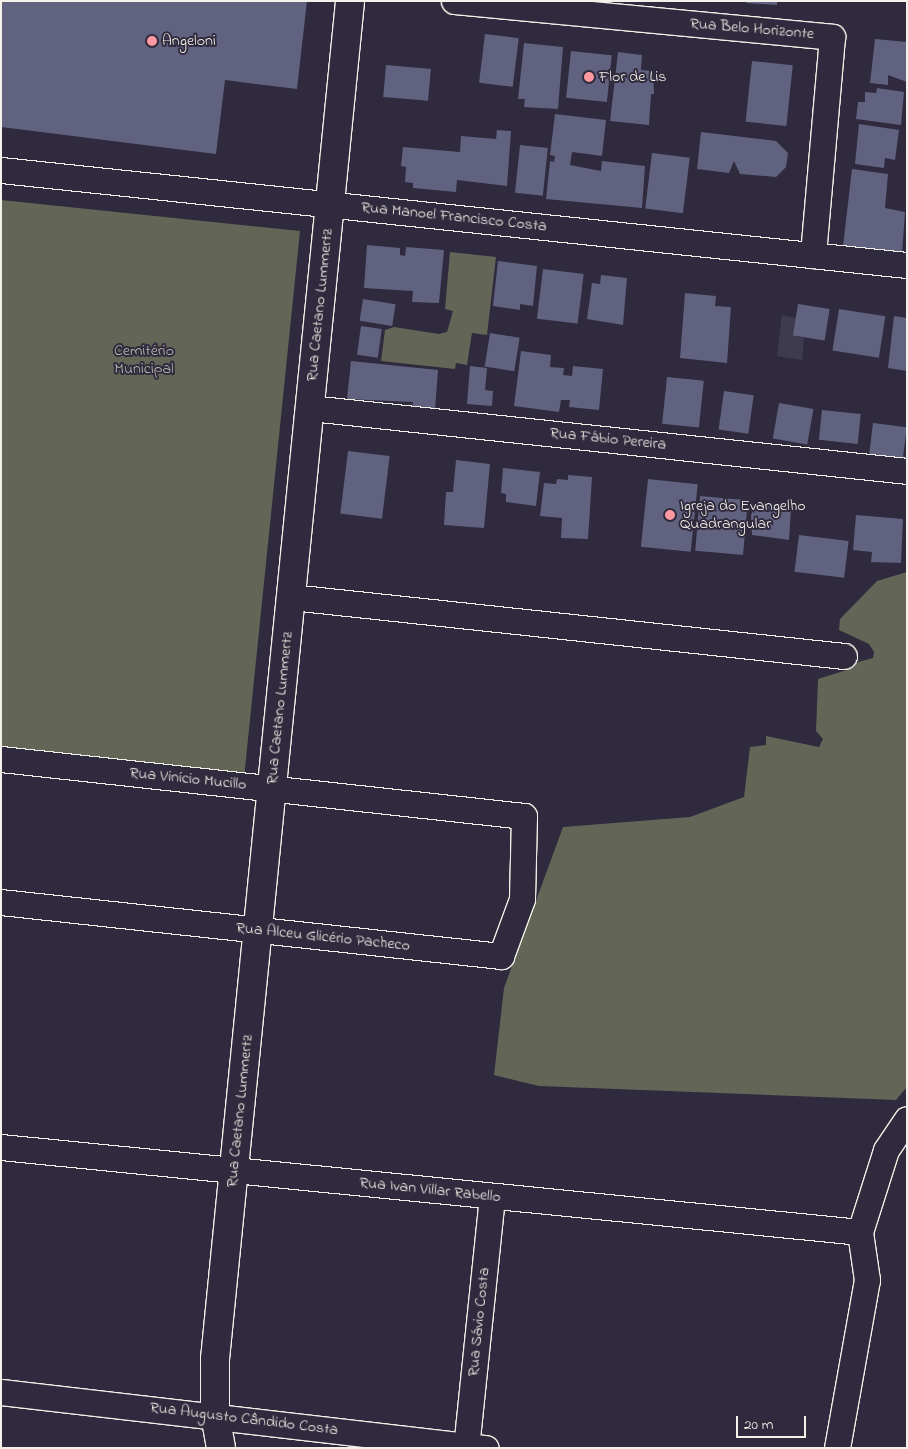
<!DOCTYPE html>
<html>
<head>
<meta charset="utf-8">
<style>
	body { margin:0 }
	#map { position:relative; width:908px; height:1449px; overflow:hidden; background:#2f2a3d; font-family:"Indie Flower",sans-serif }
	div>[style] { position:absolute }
	.built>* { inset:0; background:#3e3b51 }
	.green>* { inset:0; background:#636557 }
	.building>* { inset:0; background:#606280; transform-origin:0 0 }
	.roads { filter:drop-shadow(1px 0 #f4f1e8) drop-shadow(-1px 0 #f4f1e8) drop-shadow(0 1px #f4f1e8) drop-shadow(0 -1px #f4f1e8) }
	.street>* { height:25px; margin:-12.5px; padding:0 12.5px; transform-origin:12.5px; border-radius:12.5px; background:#2f2a3d }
	.secondary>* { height:28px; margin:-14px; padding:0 14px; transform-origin:14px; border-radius:14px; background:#2f2a3d }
	.dots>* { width:14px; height:14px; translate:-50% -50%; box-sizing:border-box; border:2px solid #2f2a3d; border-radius:50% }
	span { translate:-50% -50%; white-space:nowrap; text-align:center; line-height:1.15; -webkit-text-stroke:4px #2f2a3d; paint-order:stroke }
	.street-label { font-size:16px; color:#f4f1e8 }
	.poi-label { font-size:16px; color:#f4f1e8 }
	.left { translate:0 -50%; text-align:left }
	.park-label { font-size:16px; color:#bab9ae }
	.frame { position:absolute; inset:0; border:2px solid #f4f1e8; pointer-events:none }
	.scale { position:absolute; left:736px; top:1416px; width:70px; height:22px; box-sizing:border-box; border:2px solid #f4f1e8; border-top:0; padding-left:6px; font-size:15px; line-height:18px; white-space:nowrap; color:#f4f1e8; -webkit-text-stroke:4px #2f2a3d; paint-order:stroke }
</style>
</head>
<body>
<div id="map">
	<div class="built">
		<div style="clip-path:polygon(782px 315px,796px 318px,794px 336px,804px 338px,802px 360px,777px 356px)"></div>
	</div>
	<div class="green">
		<div style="clip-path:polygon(1px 200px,300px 231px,244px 778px,1px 748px)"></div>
		<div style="clip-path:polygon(450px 252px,496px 257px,487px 335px,472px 333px,467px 365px,456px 363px,455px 369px,381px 361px,385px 330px,394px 327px,439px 334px,447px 332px,453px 311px,445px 309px)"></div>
		<div style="clip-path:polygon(907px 572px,907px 1087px,896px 1100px,539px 1086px,494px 1075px,504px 988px,563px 827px,690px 817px,744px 797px,750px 747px,766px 745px,766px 736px,819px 747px,823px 739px,816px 731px,818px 679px,853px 668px,858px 662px,873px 658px,874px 652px,869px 644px,839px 630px,840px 619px,877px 581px)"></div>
	</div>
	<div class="building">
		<div style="clip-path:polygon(1px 1px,307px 1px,297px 89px,225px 80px,216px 154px,1px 127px)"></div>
		<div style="clip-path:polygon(746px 1px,777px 1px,777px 5px,746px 3px)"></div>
		<div style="left:485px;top:34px;width:34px;height:49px;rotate:7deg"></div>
		<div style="clip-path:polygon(875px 39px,907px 42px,907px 82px,888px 75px,888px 85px,870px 83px)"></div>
		<div style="clip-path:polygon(524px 43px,563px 47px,558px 109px,524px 107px,525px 99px,518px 99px)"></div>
		<div style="left:571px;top:51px;width:41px;height:47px;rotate:6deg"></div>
		<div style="clip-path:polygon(618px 52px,642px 55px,641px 70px,653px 71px,654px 94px,651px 94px,649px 125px,610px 121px)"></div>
		<div style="left:752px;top:61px;width:41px;height:61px;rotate:6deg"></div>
		<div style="left:386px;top:65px;width:45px;height:32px;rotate:5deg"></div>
		<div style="clip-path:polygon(877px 88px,904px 92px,901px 125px,856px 119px,858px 102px,865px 102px,865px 92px,876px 93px)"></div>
		<div style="clip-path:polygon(555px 114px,606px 120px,602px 156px,572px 152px,570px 165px,601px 171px,602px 161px,645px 166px,642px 208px,546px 199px,550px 161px,554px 162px,555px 156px,550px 155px)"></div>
		<div style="clip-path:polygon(859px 124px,899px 130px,895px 160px,885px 158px,884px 168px,855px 164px)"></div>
		<div style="clip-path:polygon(497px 130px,511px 131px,507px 186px,457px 180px,456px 192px,413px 188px,413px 183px,405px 182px,406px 167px,401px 166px,403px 147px,460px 152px,461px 136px,496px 139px)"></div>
		<div style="clip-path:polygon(701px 132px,776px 141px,788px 153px,786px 167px,776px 177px,740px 174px,734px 161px,729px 173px,697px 169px)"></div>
		<div style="left:520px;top:145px;width:28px;height:48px;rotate:6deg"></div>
		<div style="left:652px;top:153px;width:38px;height:56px;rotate:7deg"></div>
		<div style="clip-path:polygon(852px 169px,888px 174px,885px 208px,905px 212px,902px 254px,843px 246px)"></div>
		<div style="clip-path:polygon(367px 245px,400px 248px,400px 255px,405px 256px,406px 247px,444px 250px,439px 303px,412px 302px,413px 291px,364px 288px)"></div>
		<div style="clip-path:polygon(498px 261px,537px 266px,533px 306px,520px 304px,520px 310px,493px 306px)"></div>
		<div style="left:543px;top:269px;width:41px;height:50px;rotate:7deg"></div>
		<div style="clip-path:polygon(601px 275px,627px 278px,623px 325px,587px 319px,592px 283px,600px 284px)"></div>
		<div style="clip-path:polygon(685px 293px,716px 296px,715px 306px,731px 307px,727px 363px,680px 358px)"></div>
		<div style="left:363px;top:299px;width:33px;height:22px;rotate:9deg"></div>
		<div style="left:798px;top:304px;width:32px;height:32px;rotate:9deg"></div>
		<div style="left:839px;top:309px;width:47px;height:42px;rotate:9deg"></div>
		<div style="clip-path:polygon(894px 316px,907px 318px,907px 371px,888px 368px)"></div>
		<div style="left:361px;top:326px;width:21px;height:29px;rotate:8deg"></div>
		<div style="left:490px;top:333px;width:30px;height:34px;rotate:9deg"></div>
		<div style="clip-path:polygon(521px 351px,551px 355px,550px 367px,564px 368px,563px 375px,572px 376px,573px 366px,603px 369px,599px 410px,569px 407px,570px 400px,561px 400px,559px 412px,514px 406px)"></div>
		<div style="clip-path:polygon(351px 361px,438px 370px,435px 410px,412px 409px,413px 402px,347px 399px)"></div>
		<div style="clip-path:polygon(470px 366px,487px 368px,485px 390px,493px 391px,492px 406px,467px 404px)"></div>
		<div style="left:667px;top:377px;width:37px;height:47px;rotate:6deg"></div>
		<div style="left:724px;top:391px;width:30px;height:39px;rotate:8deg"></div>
		<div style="left:779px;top:403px;width:35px;height:36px;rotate:10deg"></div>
		<div style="left:822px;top:410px;width:39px;height:30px;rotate:6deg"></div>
		<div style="left:873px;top:423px;width:34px;height:31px;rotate:7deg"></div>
		<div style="left:348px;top:451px;width:42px;height:63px;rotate:7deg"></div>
		<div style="clip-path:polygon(456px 460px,490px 464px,484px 528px,444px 525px,446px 492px,453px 492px)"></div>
		<div style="clip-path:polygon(503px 468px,540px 472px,536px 506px,506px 502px,506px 494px,501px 493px)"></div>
		<div style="clip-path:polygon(568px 475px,592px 477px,588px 539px,561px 538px,562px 518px,540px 516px,544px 483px,556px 484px,557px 479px,568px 480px)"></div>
		<div style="left:648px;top:479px;width:50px;height:68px;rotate:6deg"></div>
		<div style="left:700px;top:496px;width:48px;height:55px;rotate:5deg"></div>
		<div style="clip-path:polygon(756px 503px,791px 508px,789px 540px,752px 535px,751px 515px)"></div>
		<div style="clip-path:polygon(856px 515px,903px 519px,901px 563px,871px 562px,872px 552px,853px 550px)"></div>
		<div style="left:799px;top:535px;width:50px;height:37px;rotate:7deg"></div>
	</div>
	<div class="roads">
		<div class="street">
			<div style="left:454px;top:1px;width:380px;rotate:5.4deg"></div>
			<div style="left:832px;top:37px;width:219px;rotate:95deg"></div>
			<div style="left:1px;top:170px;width:911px;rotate:5.99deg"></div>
			<div style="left:310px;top:408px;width:600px;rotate:6.02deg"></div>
			<div style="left:291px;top:597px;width:556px;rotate:6.09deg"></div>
			<div style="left:1px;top:759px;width:526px;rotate:6.22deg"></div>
			<div style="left:524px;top:816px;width:83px;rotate:91.4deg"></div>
			<div style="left:522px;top:899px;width:61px;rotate:110.2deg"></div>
			<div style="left:501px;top:956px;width:503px;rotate:-173.84deg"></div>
			<div style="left:1px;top:1147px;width:863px;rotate:5.65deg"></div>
			<div style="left:1px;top:1392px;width:488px;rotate:6.6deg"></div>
			<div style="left:466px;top:1448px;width:253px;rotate:-84.1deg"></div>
			<div style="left:837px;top:1448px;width:171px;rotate:-79.9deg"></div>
			<div style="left:867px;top:1280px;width:49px;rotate:-98.3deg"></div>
			<div style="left:860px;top:1232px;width:86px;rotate:-72.4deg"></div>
			<div style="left:886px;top:1150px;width:37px;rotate:-56deg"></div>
		</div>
		<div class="secondary">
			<div style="left:221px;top:1448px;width:34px;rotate:-100deg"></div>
			<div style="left:215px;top:1415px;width:56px;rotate:-90deg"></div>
			<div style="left:215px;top:1359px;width:1365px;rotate:-84.32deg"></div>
		</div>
	</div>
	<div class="dots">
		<div style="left:152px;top:41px;background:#ff9aa2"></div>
		<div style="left:589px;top:77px;background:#ff9aa2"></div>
		<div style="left:670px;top:515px;background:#ff9aa2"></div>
	</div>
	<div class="street-label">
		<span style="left:752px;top:29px;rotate:5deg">Rua Belo Horizonte</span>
		<span style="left:454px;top:217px;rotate:6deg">Rua Manoel Francisco Costa</span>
		<span style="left:320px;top:305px;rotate:-84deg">Rua Caetano Lummertz</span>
		<span style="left:608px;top:439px;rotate:6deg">Rua Fábio Pereira</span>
		<span style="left:280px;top:708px;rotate:-84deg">Rua Caetano Lummertz</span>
		<span style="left:188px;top:779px;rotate:6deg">Rua Vinício Mucillo</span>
		<span style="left:323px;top:937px;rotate:6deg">Rua Alceu Glicério Pacheco</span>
		<span style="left:240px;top:1111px;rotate:-84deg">Rua Caetano Lummertz</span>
		<span style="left:430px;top:1190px;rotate:6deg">Rua Ivan Villar Rabello</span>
		<span style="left:479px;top:1322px;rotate:-84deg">Rua Sávio Costa</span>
		<span style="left:244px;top:1419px;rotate:7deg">Rua Augusto Cândido Costa</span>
	</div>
	<div class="poi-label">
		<span class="left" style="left:162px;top:41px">Angeloni</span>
		<span class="left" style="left:599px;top:77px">Flor de Lis</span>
		<span class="left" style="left:680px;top:515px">Igreja do Evangelho<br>Quadrangular</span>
	</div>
	<div class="park-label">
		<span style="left:144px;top:360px">Cemitério<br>Municipal</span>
	</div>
	<div class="frame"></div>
	<div class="scale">20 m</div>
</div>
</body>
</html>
